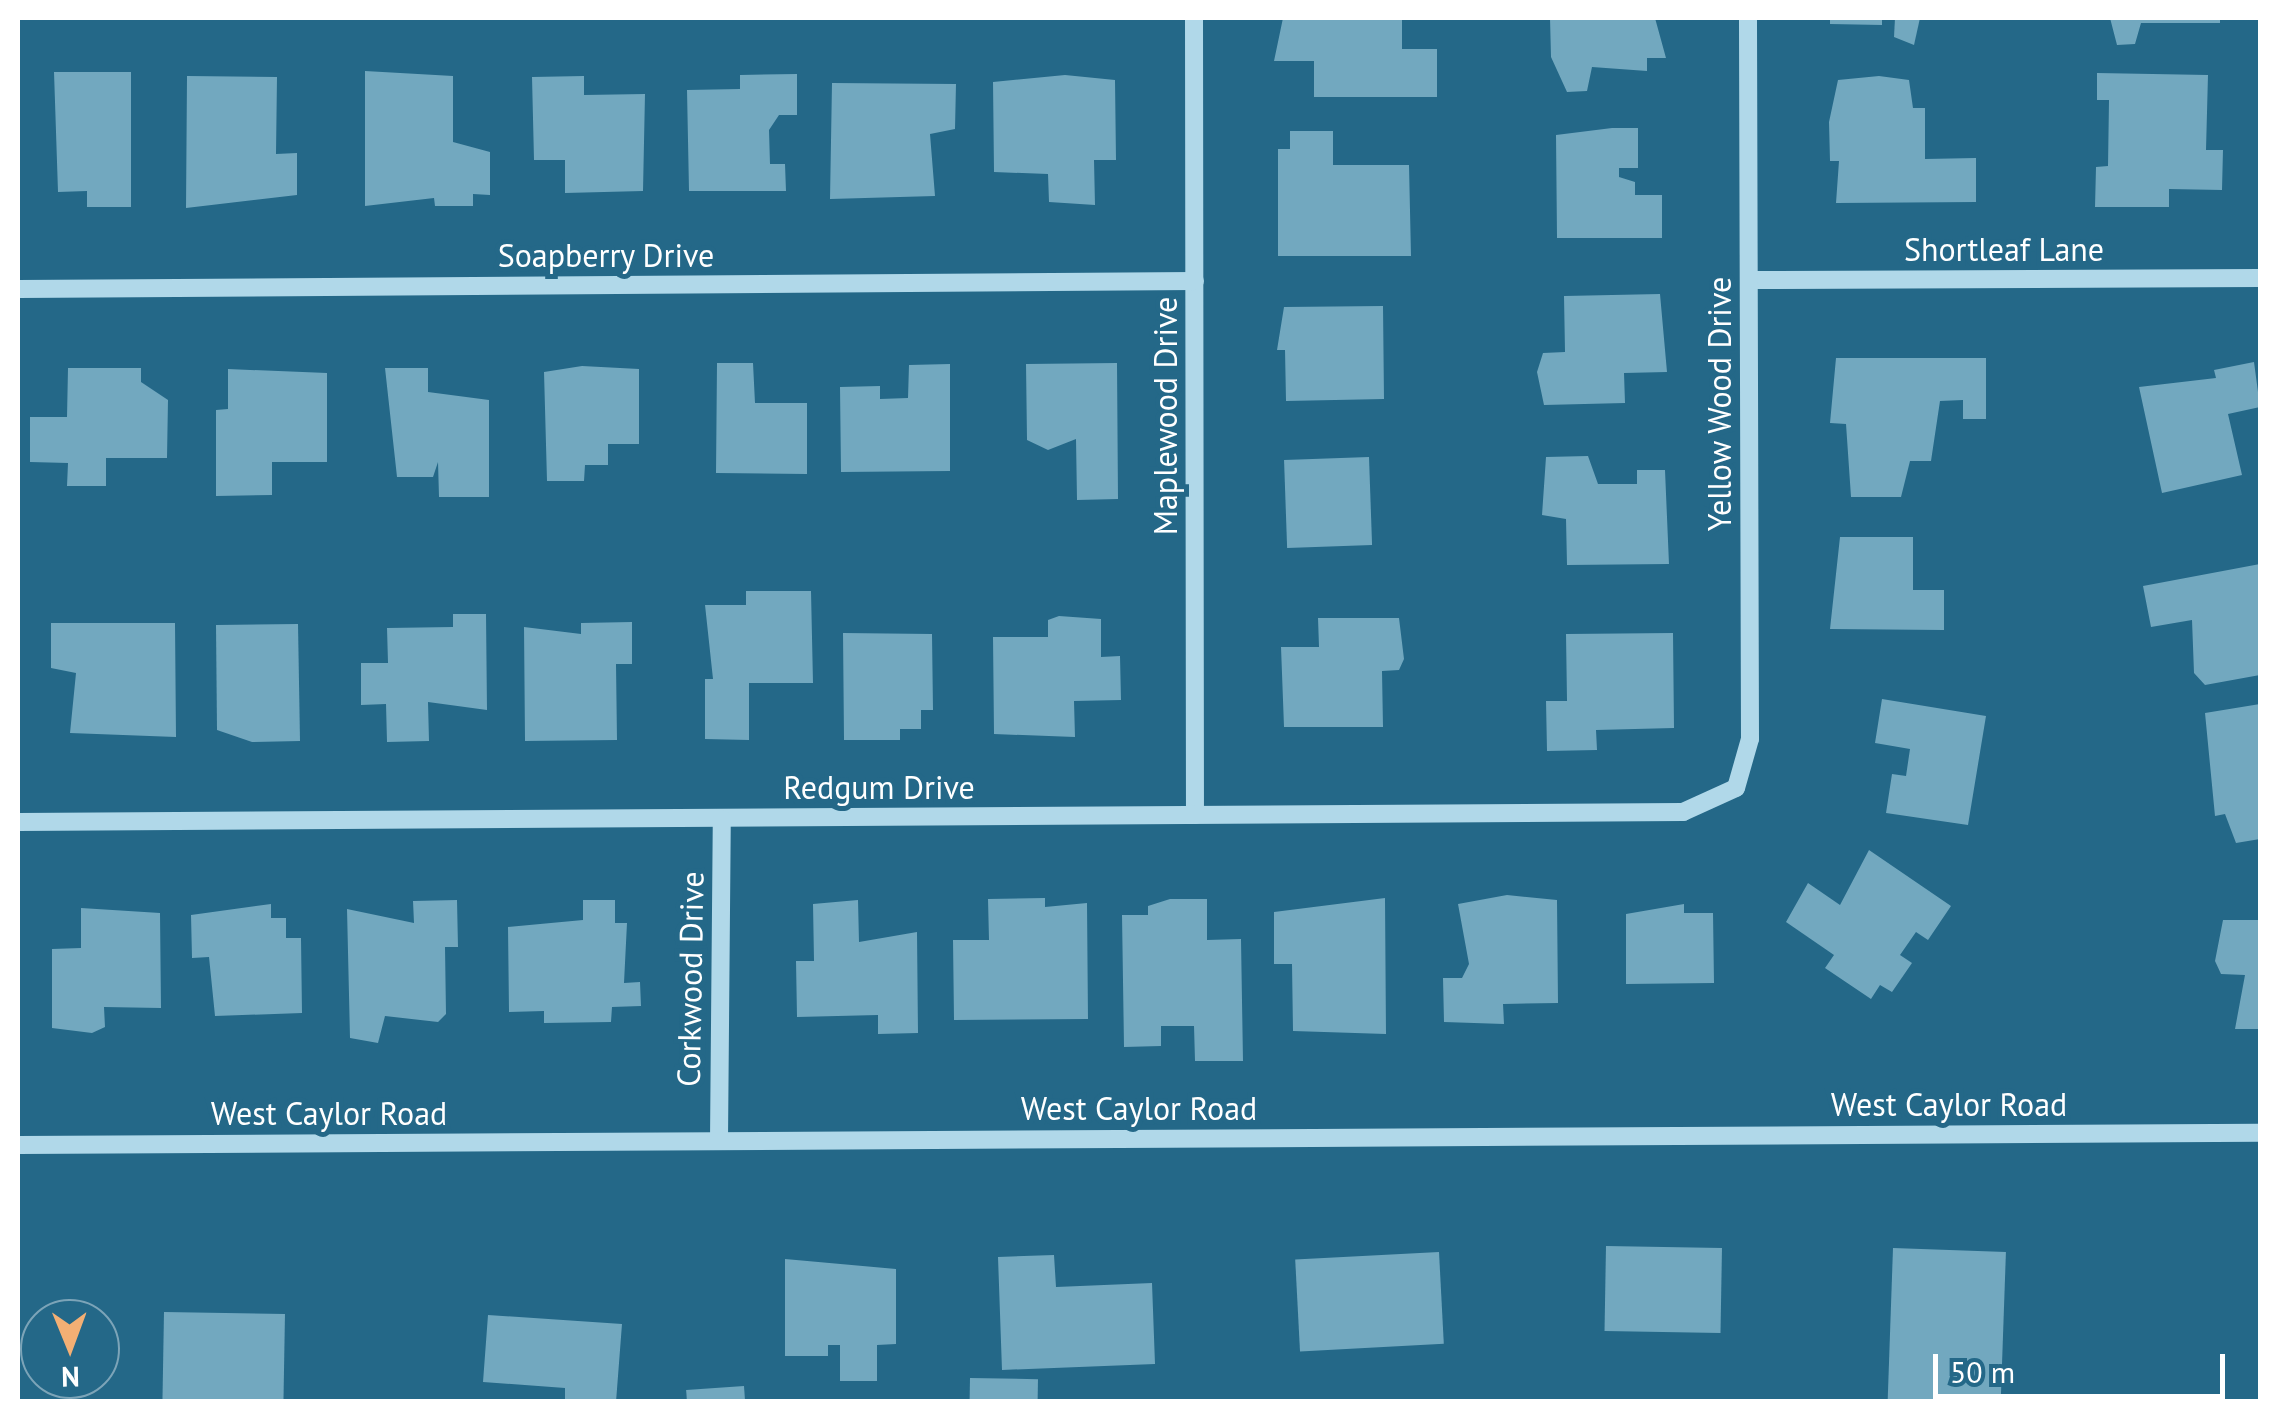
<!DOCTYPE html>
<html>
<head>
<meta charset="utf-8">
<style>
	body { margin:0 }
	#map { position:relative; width:2278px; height:1419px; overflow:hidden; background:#246888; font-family:"PT Sans",sans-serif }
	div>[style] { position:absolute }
	.building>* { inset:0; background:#72a8bf; transform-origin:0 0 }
	.minor>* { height:18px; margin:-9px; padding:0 9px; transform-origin:9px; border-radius:9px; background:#b0d8e9 }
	span { translate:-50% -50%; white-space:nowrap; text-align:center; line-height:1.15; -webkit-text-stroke:10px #246888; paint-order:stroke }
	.street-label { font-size:32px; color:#fff }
	.frame { position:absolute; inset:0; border:20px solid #fff; pointer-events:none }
	.north { position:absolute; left:20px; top:1299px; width:100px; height:100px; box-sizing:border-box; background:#246888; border:2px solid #7ca4b8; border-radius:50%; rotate:179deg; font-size:28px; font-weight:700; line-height:40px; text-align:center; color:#fff }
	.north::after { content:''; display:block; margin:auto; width:35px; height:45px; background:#f3af74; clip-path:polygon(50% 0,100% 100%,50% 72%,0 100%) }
	.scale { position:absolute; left:1933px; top:1354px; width:292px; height:45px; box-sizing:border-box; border:5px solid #fff; border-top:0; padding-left:12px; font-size:30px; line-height:35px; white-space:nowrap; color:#fff; -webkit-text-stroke:8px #246888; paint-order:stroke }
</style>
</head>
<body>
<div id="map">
	<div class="building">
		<div style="clip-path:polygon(1283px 18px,1402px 18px,1402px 49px,1437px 49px,1437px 97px,1314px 97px,1314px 61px,1274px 61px)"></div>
		<div style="clip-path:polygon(1550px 18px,1655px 18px,1666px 58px,1647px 58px,1647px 71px,1592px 67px,1587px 91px,1567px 92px,1551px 57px)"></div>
		<div style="clip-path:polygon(1830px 18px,1882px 18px,1882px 25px,1830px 24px)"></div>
		<div style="clip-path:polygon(1895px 18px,1920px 18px,1914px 45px,1894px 37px)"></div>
		<div style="clip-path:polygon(2110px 18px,2220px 18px,2220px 23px,2141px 23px,2135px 44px,2117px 45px)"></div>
		<div style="clip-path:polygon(365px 71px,453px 76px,453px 142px,490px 152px,490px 195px,473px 194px,473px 206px,435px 206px,434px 198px,365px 206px)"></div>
		<div style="clip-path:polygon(54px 72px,131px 72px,131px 207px,87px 207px,87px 191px,58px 192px)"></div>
		<div style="clip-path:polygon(2097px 73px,2208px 75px,2206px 150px,2223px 150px,2222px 190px,2169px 189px,2169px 207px,2095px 207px,2096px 167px,2108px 166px,2109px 100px,2097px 100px)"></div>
		<div style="clip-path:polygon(797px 74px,797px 115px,779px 115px,769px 130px,770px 164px,785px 164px,786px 191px,689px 191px,687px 90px,740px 89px,740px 75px)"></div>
		<div style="clip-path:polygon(1065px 75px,1115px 80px,1116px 160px,1094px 160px,1095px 205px,1049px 202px,1048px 174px,994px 172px,993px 82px)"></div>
		<div style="clip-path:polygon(187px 76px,277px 77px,276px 154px,297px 153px,297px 195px,186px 208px)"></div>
		<div style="clip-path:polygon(584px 76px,584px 95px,645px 94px,643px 191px,565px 193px,565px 160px,534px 160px,532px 77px)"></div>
		<div style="clip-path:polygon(1879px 76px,1909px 80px,1913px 108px,1925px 108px,1925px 159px,1976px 158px,1976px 202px,1836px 203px,1839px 161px,1830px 161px,1829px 122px,1838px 80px)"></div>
		<div style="clip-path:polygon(832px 83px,956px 84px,955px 129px,930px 134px,935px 196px,830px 199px)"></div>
		<div style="clip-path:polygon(1612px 128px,1638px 128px,1638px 168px,1619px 168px,1619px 177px,1635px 182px,1635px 195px,1662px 195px,1662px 238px,1557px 238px,1556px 135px)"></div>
		<div style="clip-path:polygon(1290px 131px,1333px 131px,1333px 165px,1409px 165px,1411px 256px,1278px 256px,1278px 149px,1290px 149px)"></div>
		<div style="clip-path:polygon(1660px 294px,1667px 372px,1624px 373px,1625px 403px,1544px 405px,1537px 372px,1543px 353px,1565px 352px,1564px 296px)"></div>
		<div style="clip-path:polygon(1383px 306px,1384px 399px,1286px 401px,1285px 350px,1277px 350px,1284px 307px)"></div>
		<div style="clip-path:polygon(1836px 358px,1986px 358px,1986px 419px,1963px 419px,1963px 400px,1940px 401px,1931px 461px,1910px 461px,1901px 497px,1851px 497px,1846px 424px,1830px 423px)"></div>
		<div style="clip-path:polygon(2254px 362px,2260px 407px,2228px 414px,2242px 475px,2162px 493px,2139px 387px,2216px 378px,2214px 370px)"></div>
		<div style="clip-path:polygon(717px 363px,753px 363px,755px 403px,807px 403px,807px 474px,716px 473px)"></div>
		<div style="clip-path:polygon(1117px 363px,1118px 499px,1077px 500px,1076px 439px,1048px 450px,1027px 440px,1026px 364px)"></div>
		<div style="clip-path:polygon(950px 364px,950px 471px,841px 472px,840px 387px,880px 386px,880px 399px,908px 398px,909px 365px)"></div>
		<div style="clip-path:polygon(582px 366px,639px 369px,639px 444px,608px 444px,608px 465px,585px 465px,584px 481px,547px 481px,544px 372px)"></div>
		<div style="clip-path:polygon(68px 368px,141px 368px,141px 382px,168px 400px,167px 458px,106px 458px,106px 486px,67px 486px,68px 463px,30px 462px,30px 417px,67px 417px)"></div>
		<div style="clip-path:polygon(385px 368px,428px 368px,428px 392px,489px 400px,489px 497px,439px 497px,438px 462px,433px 477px,397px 477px)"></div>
		<div style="clip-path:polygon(228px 369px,327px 373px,327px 462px,272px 462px,272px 495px,216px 496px,216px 410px,228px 409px)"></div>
		<div style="clip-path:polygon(1588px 456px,1598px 484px,1637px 484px,1637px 470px,1665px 470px,1669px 564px,1567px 565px,1566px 519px,1542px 515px,1546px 457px)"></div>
		<div style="left:1369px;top:457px;width:88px;height:85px;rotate:88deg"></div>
		<div style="clip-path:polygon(1840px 537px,1913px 537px,1913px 590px,1944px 590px,1944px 630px,1830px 629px)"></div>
		<div style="clip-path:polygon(2260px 564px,2260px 675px,2205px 685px,2194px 673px,2192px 620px,2151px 627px,2143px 586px)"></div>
		<div style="clip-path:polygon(746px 591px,811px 591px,813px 683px,749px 683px,749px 740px,705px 739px,705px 679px,713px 679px,705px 605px,746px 605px)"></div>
		<div style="clip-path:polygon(453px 614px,486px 614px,487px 710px,428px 702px,429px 741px,387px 742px,386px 704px,361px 705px,361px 663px,388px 663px,387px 628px,453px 627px)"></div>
		<div style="clip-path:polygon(1059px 616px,1101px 619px,1101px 657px,1120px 656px,1121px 700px,1074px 701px,1075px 737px,994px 734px,993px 637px,1048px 637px,1048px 620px)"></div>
		<div style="clip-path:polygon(1318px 618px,1399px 618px,1404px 659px,1399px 670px,1382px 671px,1383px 727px,1284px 727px,1281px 647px,1319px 647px)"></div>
		<div style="clip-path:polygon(632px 622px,632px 664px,616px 664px,617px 740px,525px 741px,524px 627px,581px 634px,581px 623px)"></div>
		<div style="clip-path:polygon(51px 623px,175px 623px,176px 737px,70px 733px,76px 673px,51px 668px)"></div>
		<div style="clip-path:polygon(298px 624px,300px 741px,252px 742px,217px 730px,216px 625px)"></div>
		<div style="clip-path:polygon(843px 633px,932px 634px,933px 710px,921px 710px,921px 729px,900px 729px,900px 740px,844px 740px)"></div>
		<div style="clip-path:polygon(1673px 633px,1674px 728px,1596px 730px,1597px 750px,1547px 751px,1546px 701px,1567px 701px,1566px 634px)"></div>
		<div style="clip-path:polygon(1882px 699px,1986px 716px,1968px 825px,1886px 813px,1892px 774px,1906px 776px,1910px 749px,1875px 743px)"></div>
		<div style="clip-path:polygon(2260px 704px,2260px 839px,2236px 843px,2225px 814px,2215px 816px,2205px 713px)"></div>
		<div style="clip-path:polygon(1869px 850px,1951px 906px,1928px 940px,1916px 932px,1900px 955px,1912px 963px,1892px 992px,1880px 985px,1871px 999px,1825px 968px,1834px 955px,1786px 922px,1808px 883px,1840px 905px)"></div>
		<div style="clip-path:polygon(1507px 895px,1557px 900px,1558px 1003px,1503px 1004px,1504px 1024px,1444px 1022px,1443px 978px,1462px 978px,1469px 964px,1458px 904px)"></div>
		<div style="clip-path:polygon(1045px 898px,1045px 907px,1087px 903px,1088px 1019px,954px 1020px,953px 940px,989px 940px,988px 899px)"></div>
		<div style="clip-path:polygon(1385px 898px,1386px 1034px,1293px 1031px,1292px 964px,1274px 964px,1274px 912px)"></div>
		<div style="clip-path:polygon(1170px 899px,1207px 899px,1207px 940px,1241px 939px,1243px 1061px,1195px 1061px,1194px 1026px,1161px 1026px,1161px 1046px,1124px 1047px,1122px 915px,1148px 915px,1148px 906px)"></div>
		<div style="clip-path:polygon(457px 900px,458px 947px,445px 947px,446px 1014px,438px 1022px,385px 1016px,378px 1043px,350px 1038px,347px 909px,414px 923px,413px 901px)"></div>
		<div style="clip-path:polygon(583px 900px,615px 900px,615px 923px,627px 923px,624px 983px,640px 982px,641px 1006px,612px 1007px,611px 1022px,544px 1023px,544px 1011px,509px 1012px,508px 927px,583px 920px)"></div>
		<div style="clip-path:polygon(858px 900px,859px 942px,917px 932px,918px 1033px,878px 1034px,878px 1015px,797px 1017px,796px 961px,814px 961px,813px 904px)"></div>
		<div style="clip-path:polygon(271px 904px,271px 918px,286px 918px,286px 938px,301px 938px,302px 1013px,215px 1016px,209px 957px,192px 958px,191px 915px)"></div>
		<div style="clip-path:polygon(1684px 904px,1684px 913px,1713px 913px,1714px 983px,1626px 984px,1626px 914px)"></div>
		<div style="clip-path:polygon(81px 908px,160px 913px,161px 1008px,104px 1007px,105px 1027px,92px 1033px,52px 1028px,52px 949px,81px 948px)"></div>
		<div style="clip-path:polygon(2223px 920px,2260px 920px,2260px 1029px,2235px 1029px,2245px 975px,2221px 974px,2215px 961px)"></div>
		<div style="left:1606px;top:1246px;width:116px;height:85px;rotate:1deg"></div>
		<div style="left:1893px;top:1248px;width:113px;height:153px;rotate:2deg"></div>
		<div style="left:1439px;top:1252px;width:92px;height:144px;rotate:87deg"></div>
		<div style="clip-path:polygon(1054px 1255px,1056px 1287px,1152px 1283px,1155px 1364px,1002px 1370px,998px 1257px)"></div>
		<div style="clip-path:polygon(785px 1259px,896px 1269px,896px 1344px,877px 1345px,877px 1381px,840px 1381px,840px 1345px,828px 1345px,828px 1356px,785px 1356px)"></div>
		<div style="left:164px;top:1312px;width:121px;height:90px;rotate:1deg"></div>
		<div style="clip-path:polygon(488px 1315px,622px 1324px,616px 1402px,565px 1402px,565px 1388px,483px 1382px)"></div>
		<div style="left:970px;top:1378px;width:68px;height:24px;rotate:1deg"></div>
		<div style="left:744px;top:1386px;width:16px;height:58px;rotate:86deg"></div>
	</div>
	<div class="minor">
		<div style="left:1194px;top:18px;width:797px;rotate:89.93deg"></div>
		<div style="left:1749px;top:280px;width:511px;rotate:-0.22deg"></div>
		<div style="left:18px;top:289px;width:1177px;rotate:-0.39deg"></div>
		<div style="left:18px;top:822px;width:1665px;rotate:-0.34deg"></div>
		<div style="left:1683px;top:812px;width:58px;rotate:-24.4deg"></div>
		<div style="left:1736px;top:788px;width:51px;rotate:-74.1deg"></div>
		<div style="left:1750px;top:739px;width:721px;rotate:-90.16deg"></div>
		<div style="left:719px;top:1140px;width:321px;rotate:-89.5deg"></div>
		<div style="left:18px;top:1145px;width:2242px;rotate:-0.31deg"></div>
	</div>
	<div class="street-label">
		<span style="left:2004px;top:249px">Shortleaf Lane</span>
		<span style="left:606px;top:255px">Soapberry Drive</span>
		<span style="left:1719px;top:404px;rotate:-90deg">Yellow Wood Drive</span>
		<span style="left:1165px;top:416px;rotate:-90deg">Maplewood Drive</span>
		<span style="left:879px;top:787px">Redgum Drive</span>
		<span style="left:690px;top:979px;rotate:-89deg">Corkwood Drive</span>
		<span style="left:1949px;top:1104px">West Caylor Road</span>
		<span style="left:1139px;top:1108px">West Caylor Road</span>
		<span style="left:329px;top:1113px">West Caylor Road</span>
	</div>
	<div class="frame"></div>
	<div class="north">N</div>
	<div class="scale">50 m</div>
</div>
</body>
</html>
